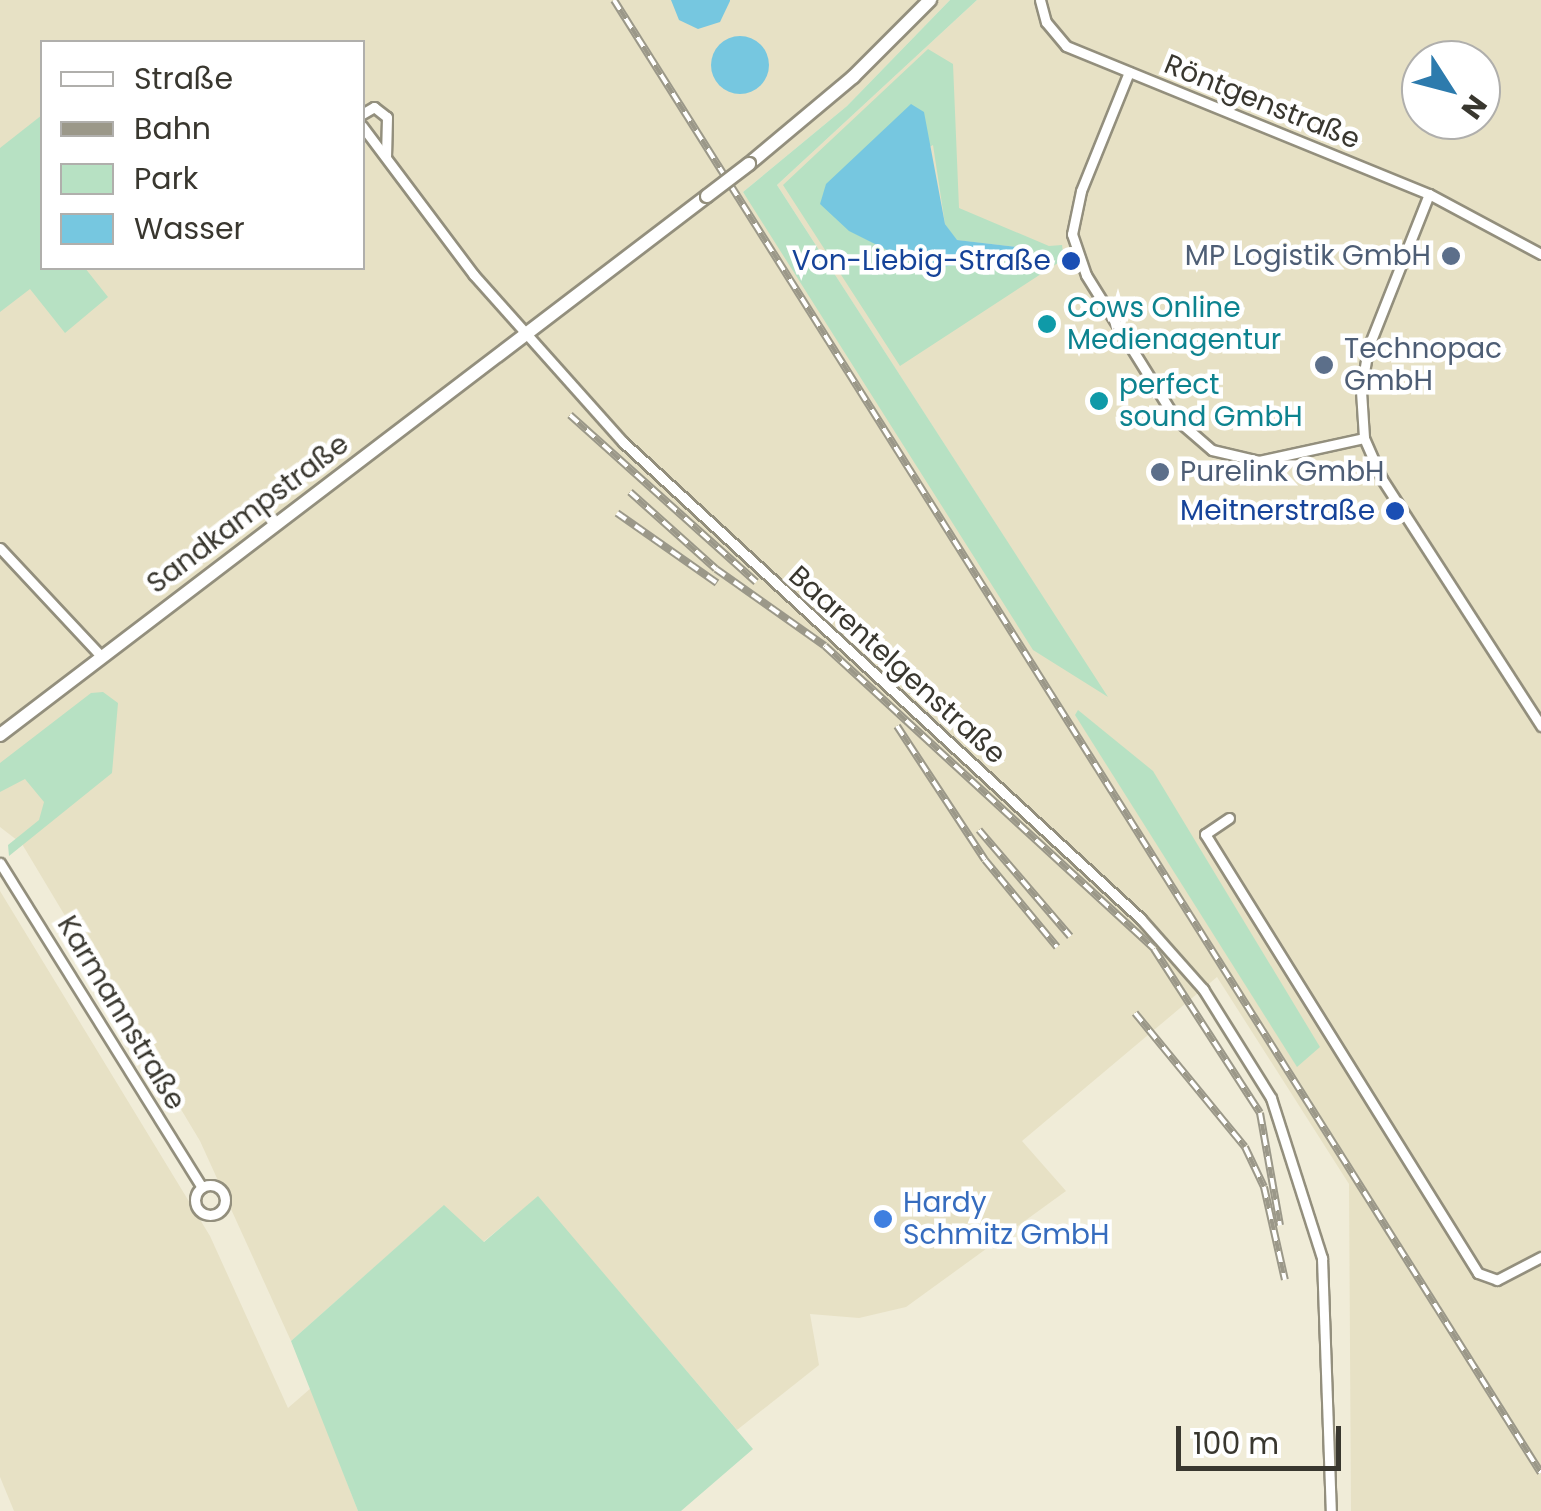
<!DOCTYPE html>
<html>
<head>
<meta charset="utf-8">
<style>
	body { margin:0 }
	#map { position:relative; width:1541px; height:1511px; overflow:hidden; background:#f0ecd8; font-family:Poppins,sans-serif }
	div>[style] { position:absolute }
	.built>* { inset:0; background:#e7e1c5 }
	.green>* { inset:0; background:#b7e1c3 }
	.water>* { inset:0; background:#76c7e0 }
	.round { border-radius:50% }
	.roads { filter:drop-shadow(2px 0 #938f7d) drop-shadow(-2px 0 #938f7d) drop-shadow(0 2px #938f7d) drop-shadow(0 -2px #938f7d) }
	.street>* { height:9px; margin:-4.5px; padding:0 4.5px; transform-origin:4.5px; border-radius:4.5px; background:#fff }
	.street>.ring { margin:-4.5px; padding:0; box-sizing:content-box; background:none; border:9px solid #fff; border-radius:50% }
	.secondary>* { height:12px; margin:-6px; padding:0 6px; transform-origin:6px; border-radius:6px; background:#fff }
	.rail>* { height:8px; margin-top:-4px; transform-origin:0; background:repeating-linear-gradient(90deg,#fff 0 11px,#9b9889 0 22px); box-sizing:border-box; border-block:2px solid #9b9889 }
	.bridges { filter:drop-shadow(2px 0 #938f7d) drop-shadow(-2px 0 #938f7d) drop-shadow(0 2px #938f7d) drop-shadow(0 -2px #938f7d) }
	.secondary-bridge>* { height:12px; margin:-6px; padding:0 6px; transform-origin:6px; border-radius:6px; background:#fff }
	.dots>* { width:28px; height:28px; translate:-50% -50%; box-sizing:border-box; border:5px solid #fff; border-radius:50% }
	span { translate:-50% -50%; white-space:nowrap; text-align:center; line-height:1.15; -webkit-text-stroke:9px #fff; paint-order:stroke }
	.street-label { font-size:28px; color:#39372f }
	.service-label { font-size:28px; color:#4e5e75 }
	.right { translate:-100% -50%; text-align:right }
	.left { translate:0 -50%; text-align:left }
	.transit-label { font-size:28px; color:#164399 }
	.culture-label { font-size:28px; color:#0d838f }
	.shop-label { font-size:28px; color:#366cbe }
	.legend { position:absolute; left:40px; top:40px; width:325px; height:230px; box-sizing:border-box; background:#fff; border:2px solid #b0afac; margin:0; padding:12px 18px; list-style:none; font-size:30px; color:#39372f }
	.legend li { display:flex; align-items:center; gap:20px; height:50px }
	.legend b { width:50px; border:2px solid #b0afac }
	.north { position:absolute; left:1401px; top:40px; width:100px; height:100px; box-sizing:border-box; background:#fff; border:2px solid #b0afac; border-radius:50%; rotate:126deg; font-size:28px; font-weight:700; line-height:40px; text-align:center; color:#39372f }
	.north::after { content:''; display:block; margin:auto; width:35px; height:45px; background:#2d7bad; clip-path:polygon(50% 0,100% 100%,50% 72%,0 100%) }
	.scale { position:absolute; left:1176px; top:1426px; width:165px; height:45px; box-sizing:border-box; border:5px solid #39372f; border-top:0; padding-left:12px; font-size:30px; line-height:35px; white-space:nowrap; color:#39372f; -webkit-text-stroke:8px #fff; paint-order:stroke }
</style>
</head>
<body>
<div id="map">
	<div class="built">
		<div style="clip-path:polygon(evenodd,0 0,950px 0,847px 106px,743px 192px,1106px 695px,777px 185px,977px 0,1541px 0,1541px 1511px,1351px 1511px,1349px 1184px,1217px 977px,1022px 1141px,1066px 1191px,906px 1307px,859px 1318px,810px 1314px,819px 1365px,737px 1430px,538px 1197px,483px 1242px,440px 1209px,291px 1341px,200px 1141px,22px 844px,0 827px,0 0,42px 42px,362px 42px,362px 268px,42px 268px,42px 42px,0 0,1421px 60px,1481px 60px,1481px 120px,1421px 120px,1421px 60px)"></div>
		<div style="clip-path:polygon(0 891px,210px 1236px,288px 1408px,311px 1388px,358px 1511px,14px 1511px,0 1477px)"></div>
	</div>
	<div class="green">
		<div style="clip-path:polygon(950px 0,977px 0,777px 185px,1108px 697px,1033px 650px,743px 192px,847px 106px)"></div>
		<div style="clip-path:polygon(evenodd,928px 49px,953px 64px,959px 208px,1049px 246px,1062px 245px,1064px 259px,900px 366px,783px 185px,928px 49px,933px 145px,945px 224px,956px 240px,1017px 247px,1017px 257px,820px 204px,933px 145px)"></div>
		<div style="clip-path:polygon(42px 115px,42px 268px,85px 268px,108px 297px,65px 333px,30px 289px,0 312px,0 148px)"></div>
		<div style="clip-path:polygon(103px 692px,118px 703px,112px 773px,9px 856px,8px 845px,39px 820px,44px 802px,25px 779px,0 792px,0 763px,91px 693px)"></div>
		<div style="clip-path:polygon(1078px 710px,1153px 771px,1320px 1047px,1297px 1067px,1075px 715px)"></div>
		<div style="clip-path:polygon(538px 1196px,753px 1449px,681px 1511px,358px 1511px,291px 1341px,444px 1205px,484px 1242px)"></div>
	</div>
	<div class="water">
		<div style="clip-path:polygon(671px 0,730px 0,730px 1px,720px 22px,698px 29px,679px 20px)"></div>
		<div class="round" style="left:711px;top:36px;width:58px;height:58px"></div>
		<div style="clip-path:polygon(911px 104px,924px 112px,945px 224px,957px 240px,1017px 247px,1018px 257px,925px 269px,849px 231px,820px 204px,826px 184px)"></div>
	</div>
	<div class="roads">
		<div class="street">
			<div style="left:1040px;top:0;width:23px;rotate:75deg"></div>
			<div style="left:1046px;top:22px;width:31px;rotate:50deg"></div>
			<div style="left:1066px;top:46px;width:392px;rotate:22.2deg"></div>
			<div style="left:1429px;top:194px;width:127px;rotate:28.2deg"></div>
			<div style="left:1129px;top:72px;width:128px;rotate:112deg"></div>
			<div style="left:1081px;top:191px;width:44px;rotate:101.8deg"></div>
			<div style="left:1072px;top:234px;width:43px;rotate:71.1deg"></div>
			<div style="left:1086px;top:275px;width:168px;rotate:58.1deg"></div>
			<div style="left:1175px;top:418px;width:49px;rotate:40.9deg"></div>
			<div style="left:1212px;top:450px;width:48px;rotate:13.2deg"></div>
			<div style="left:1259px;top:461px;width:107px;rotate:-12.4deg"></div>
			<div style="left:362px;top:114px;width:14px;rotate:-30deg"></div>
			<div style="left:374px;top:107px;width:16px;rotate:38deg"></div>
			<div style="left:387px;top:117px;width:40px;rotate:91.4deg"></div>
			<div style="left:362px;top:126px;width:186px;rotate:53.1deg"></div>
			<div style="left:474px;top:275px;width:224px;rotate:48.3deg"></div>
			<div style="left:623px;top:442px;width:704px;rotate:42.64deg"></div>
			<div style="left:1141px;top:919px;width:94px;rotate:48.5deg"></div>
			<div style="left:1203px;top:989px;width:128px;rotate:58deg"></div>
			<div style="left:1271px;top:1098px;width:168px;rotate:72.3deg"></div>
			<div style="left:1322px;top:1258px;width:253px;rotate:88deg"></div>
			<div style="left:1429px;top:194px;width:166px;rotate:111.6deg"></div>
			<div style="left:1368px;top:348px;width:44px;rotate:99.2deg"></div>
			<div style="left:1361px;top:391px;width:47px;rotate:86.3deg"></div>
			<div style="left:1364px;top:438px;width:45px;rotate:66.3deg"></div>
			<div style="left:1382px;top:479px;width:294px;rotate:57.2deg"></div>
			<div style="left:0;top:548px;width:148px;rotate:46.9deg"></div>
			<div style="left:1229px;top:818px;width:29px;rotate:146deg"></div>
			<div style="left:1205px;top:834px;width:517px;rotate:58.12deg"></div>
			<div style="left:1478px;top:1273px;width:20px;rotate:20deg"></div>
			<div style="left:1497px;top:1280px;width:50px;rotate:-27.6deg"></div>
			<div style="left:0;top:863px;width:382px;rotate:58.1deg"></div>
			<div class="ring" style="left:195px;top:1185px;width:21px;height:21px"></div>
		</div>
		<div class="secondary">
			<div style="left:749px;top:164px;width:136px;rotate:-39.9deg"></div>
			<div style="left:853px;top:77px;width:109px;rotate:-45deg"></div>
			<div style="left:0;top:735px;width:889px;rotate:-37.32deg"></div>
		</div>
	</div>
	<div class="rail">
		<div style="left:614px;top:0;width:1740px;rotate:57.82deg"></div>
		<div style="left:570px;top:415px;width:250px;rotate:41.9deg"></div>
		<div style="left:630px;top:492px;width:115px;rotate:41.8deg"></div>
		<div style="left:716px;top:569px;width:133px;rotate:35.2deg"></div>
		<div style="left:825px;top:646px;width:447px;rotate:42.6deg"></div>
		<div style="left:1154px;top:949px;width:195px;rotate:57.1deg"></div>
		<div style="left:1260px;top:1113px;width:114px;rotate:79.9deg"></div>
		<div style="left:617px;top:513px;width:122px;rotate:35deg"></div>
		<div style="left:897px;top:726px;width:160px;rotate:56.7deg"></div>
		<div style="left:985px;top:860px;width:113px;rotate:50.4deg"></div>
		<div style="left:979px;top:830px;width:140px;rotate:49.4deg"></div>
		<div style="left:1135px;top:1013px;width:173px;rotate:50.6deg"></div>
		<div style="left:1245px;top:1147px;width:44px;rotate:64.6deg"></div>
		<div style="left:1264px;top:1187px;width:95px;rotate:77.3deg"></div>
	</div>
	<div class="bridges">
		<div class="secondary-bridge">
			<div style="left:707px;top:196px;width:53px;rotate:-37.3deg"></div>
		</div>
	</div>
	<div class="dots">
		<div style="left:1451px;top:256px;background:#5c6f8a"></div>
		<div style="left:1071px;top:261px;background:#1a4fb4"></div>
		<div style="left:1047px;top:324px;background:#0f9aa8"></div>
		<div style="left:1324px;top:365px;background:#5c6f8a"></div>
		<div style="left:1099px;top:401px;background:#0f9aa8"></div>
		<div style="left:1160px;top:472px;background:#5c6f8a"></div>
		<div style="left:1395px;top:511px;background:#1a4fb4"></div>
		<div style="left:883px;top:1219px;background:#3f7fe0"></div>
	</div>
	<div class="street-label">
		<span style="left:1262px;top:102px;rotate:22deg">Röntgenstraße</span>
		<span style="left:248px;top:514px;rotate:-37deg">Sandkampstraße</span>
		<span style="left:897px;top:665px;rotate:42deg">Baarentelgenstraße</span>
		<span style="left:121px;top:1013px;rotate:59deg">Karmannstraße</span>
	</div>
	<div class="service-label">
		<span class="right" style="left:1431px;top:256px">MP Logistik GmbH</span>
		<span class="left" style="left:1344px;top:365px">Technopac<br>GmbH</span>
		<span class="left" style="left:1180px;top:472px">Purelink GmbH</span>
	</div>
	<div class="transit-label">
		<span class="right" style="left:1051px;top:261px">Von-Liebig-Straße</span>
		<span class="right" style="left:1375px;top:511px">Meitnerstraße</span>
	</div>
	<div class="culture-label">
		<span class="left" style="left:1067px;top:324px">Cows Online<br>Medienagentur</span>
		<span class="left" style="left:1119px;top:401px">perfect<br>sound GmbH</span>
	</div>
	<div class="shop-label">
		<span class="left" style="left:903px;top:1219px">Hardy<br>Schmitz GmbH</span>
	</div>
	<ul class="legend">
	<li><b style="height:12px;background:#fff"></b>Straße</li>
	<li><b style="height:12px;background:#9b9889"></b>Bahn</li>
	<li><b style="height:28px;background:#b7e1c3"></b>Park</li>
	<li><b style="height:28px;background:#76c7e0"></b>Wasser</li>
	</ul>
	<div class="north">N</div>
	<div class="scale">100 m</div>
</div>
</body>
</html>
